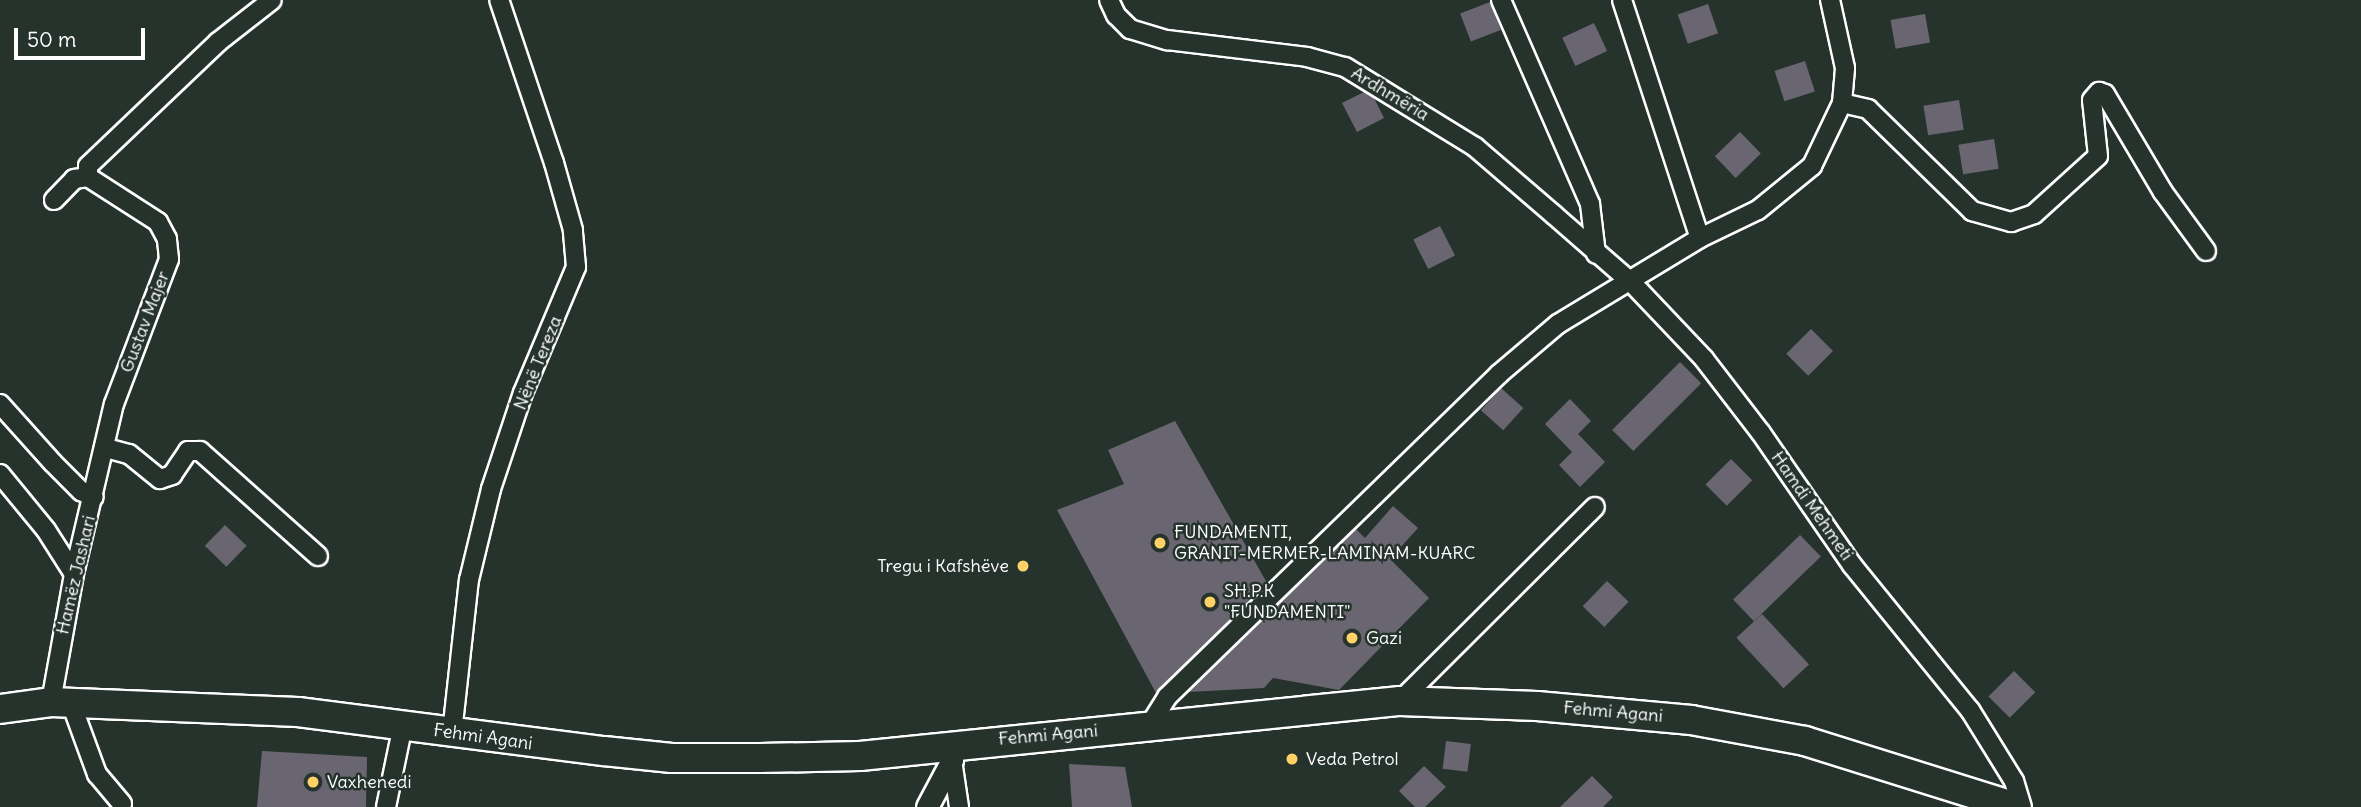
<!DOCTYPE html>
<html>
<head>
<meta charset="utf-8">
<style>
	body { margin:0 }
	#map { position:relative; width:2361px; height:807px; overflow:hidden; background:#26332d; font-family:Delius,sans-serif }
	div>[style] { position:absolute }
	.building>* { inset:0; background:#6a6671; transform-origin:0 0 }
	.roads { filter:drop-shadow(2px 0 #fff) drop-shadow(-2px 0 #fff) drop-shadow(0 2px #fff) drop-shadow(0 -2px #fff) }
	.minor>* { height:18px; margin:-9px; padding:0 9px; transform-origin:9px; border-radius:9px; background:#26332d }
	.tertiary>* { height:21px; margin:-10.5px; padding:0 10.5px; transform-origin:10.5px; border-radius:10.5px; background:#26332d }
	.primary>* { height:28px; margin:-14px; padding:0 14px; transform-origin:14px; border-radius:14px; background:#26332d }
	.dots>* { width:19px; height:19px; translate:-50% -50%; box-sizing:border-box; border:4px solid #26332d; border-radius:50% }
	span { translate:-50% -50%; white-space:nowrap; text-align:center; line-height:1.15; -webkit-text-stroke:5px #26332d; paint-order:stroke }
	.street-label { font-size:18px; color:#fff }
	.poi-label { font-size:18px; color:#fff }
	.left { translate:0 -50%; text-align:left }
	.right { translate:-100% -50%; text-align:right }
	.scale { position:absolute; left:14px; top:28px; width:131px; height:32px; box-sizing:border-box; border:4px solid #fff; border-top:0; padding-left:9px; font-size:21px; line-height:24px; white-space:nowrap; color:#fff; -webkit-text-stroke:5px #26332d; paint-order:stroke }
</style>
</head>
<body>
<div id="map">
	<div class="building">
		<div style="left:1490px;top:2px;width:30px;height:32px;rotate:69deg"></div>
		<div style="left:1708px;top:4px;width:31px;height:32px;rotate:71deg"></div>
		<div style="left:1925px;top:14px;width:29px;height:35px;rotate:80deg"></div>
		<div style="left:1594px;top:23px;width:31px;height:35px;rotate:65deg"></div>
		<div style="left:1805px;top:61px;width:32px;height:32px;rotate:72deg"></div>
		<div style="clip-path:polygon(1364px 92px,1374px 98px,1384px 118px,1357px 132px,1342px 103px)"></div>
		<div style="left:1959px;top:100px;width:30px;height:36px;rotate:81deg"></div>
		<div style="left:1740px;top:132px;width:30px;height:35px;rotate:46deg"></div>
		<div style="left:1994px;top:139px;width:30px;height:36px;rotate:81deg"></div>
		<div style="left:1440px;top:226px;width:33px;height:30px;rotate:63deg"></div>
		<div style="left:1811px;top:329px;width:31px;height:35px;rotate:45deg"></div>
		<div style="left:1680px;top:362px;width:30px;height:96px;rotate:45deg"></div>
		<div style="left:1501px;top:388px;width:30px;height:30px;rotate:42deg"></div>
		<div style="clip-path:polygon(1570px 399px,1591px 421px,1578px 434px,1605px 462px,1580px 487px,1559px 465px,1572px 452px,1545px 424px)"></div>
		<div style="clip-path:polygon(1175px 421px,1267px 583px,1156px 693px,1057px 510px,1124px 484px,1108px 450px)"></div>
		<div style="left:1731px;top:459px;width:30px;height:36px;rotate:45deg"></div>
		<div style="clip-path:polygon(1393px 506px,1418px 528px,1390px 559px,1429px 598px,1339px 690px,1273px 678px,1264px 688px,1188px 692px,1356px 529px,1365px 538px)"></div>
		<div style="left:225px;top:525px;width:30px;height:29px;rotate:44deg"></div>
		<div style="left:1800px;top:535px;width:30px;height:93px;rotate:46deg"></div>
		<div style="left:1607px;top:581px;width:30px;height:35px;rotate:44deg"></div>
		<div style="left:1762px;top:614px;width:69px;height:35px;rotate:47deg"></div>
		<div style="left:2014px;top:671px;width:30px;height:36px;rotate:45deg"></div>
		<div style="left:1446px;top:741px;width:25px;height:28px;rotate:7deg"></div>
		<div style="clip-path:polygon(262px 751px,367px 757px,366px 807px,257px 807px)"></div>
		<div style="clip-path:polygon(1069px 764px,1125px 767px,1132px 807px,1072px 807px)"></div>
		<div style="clip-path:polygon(1424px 766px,1446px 787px,1425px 807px,1415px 807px,1399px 791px)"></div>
		<div style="clip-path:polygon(1592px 776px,1613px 797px,1603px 807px,1560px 807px)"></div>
	</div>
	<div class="roads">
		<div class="minor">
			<div style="left:1109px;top:0;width:17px;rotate:65deg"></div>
			<div style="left:1116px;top:15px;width:20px;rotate:45deg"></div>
			<div style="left:1130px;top:29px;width:39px;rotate:17deg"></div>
			<div style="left:1167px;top:40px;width:141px;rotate:6.9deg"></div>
			<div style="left:1307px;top:57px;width:39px;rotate:15deg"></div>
			<div style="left:1345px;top:67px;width:153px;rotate:31.6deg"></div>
			<div style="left:1475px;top:147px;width:104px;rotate:40.7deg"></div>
			<div style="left:1554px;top:215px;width:103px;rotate:41.1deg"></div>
			<div style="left:1632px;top:283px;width:105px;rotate:46.5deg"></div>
			<div style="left:1704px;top:359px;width:93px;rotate:52.4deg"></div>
			<div style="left:1761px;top:433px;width:160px;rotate:55.4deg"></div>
			<div style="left:1852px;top:565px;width:187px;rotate:50.9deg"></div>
			<div style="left:1970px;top:710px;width:84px;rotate:58.2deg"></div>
			<div style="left:2014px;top:781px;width:27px;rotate:73deg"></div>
			<div style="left:1501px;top:0;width:223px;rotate:66.4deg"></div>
			<div style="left:1590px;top:204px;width:50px;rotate:83.2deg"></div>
			<div style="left:1622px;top:0;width:250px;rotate:71.9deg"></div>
			<div style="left:1842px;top:103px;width:27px;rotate:13deg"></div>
			<div style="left:1868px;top:109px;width:146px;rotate:44.4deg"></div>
			<div style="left:1972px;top:211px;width:41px;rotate:15.8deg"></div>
			<div style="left:2011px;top:222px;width:24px;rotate:-19deg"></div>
			<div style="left:2034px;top:214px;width:86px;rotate:-42.2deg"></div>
			<div style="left:2098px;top:156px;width:56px;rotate:-96.1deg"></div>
			<div style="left:2092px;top:100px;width:11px;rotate:-49deg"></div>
			<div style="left:2099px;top:92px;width:6px;rotate:18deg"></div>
			<div style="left:2105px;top:94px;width:114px;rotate:59.4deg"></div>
			<div style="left:2163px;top:192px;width:73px;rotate:53.9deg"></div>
			<div style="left:54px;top:200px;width:29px;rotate:-46deg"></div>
			<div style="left:74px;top:179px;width:14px;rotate:-8deg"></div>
			<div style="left:0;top:404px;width:79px;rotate:48.1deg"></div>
			<div style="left:53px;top:463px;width:40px;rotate:45deg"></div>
			<div style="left:81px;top:491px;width:14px;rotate:25deg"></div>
			<div style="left:106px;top:448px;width:24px;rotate:15deg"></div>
			<div style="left:129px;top:454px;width:40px;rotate:39deg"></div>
			<div style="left:160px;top:479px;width:13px;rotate:-18deg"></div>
			<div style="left:172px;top:475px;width:29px;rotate:-56deg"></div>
			<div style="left:188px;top:451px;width:12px"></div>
			<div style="left:200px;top:451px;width:158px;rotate:41.7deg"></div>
			<div style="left:0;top:474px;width:72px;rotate:50.6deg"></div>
			<div style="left:46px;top:530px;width:52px;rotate:57.5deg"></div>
			<div style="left:1400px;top:701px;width:275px;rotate:-44.9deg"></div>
			<div style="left:51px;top:702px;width:130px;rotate:-79.8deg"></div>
			<div style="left:74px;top:574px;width:175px;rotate:-76.8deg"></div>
			<div style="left:114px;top:404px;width:155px;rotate:-69.2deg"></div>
			<div style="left:169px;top:259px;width:20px;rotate:-96deg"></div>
			<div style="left:167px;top:239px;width:19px;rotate:-118deg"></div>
			<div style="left:158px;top:222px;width:83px;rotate:-147.3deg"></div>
			<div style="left:88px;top:177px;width:11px;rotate:-90deg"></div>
			<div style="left:88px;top:166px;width:180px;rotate:-43.6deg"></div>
			<div style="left:218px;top:42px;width:68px;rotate:-37.9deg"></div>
			<div style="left:71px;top:703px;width:76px;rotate:69.9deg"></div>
			<div style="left:97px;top:774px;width:39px;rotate:50deg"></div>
			<div style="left:1151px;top:723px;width:31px;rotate:-58deg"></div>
			<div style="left:1167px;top:697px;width:463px;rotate:-44.2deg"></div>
			<div style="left:1499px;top:374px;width:77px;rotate:-40.3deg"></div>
			<div style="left:1558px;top:324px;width:166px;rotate:-31.2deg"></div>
			<div style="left:1700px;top:238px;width:64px;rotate:-25.8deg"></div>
			<div style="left:1758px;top:210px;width:70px;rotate:-39.2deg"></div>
			<div style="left:1812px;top:166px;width:70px;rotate:-64.5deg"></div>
			<div style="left:1842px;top:103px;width:35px;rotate:-85deg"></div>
			<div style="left:1845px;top:68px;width:70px;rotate:-102.4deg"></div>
			<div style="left:452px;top:733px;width:154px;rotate:-83.7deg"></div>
			<div style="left:469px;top:580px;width:94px;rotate:-76.4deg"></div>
			<div style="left:491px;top:489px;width:101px;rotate:-71.6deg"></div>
			<div style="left:523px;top:393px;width:137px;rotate:-67.2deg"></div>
			<div style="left:576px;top:267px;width:37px;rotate:-95deg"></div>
			<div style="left:573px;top:230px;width:70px;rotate:-105.8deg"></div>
			<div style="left:554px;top:163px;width:172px;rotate:-108.6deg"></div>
			<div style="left:952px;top:760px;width:48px;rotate:81.5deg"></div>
			<div style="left:386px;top:807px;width:84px;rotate:-78.3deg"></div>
		</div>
		<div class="tertiary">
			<div style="left:927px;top:807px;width:53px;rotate:-62deg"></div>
			<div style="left:952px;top:760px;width:15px;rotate:-86deg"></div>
		</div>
		<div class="primary">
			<div style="left:0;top:709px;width:51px;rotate:-7.8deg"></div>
			<div style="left:51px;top:702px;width:247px;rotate:2.3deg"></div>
			<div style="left:298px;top:712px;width:308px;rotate:7.3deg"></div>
			<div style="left:604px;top:751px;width:68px;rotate:5.9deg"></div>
			<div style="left:672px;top:758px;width:88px"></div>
			<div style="left:760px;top:758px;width:100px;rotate:-1.1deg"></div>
			<div style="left:860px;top:756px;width:543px;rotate:-5.82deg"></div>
			<div style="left:1400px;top:701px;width:137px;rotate:2.1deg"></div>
			<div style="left:1537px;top:706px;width:155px;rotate:5.2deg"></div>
			<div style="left:1691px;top:720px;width:116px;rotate:10.4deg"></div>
			<div style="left:1805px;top:741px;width:220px;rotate:17.4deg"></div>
		</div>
	</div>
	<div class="dots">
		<div style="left:1160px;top:543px;background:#ffd166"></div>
		<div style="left:1023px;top:566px;background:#ffd166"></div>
		<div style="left:1210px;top:602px;background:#ffd166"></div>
		<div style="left:1352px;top:638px;background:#ffd166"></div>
		<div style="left:1292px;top:759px;background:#ffd166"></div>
		<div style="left:313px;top:782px;background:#ffd166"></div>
	</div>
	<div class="street-label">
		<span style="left:1390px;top:94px;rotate:31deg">Ardhmëria</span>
		<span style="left:145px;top:322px;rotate:-69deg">Gustav Majer</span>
		<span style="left:538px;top:363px;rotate:-68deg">Nënë Tereza</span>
		<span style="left:1812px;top:506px;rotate:55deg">Hamdi Mehmeti</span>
		<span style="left:76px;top:575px;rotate:-77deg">Hamëz Jashari</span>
		<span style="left:1613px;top:712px;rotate:5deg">Fehmi Agani</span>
		<span style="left:1048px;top:735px;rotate:-5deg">Fehmi Agani</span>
		<span style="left:483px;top:737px;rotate:8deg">Fehmi Agani</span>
	</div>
	<div class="poi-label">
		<span class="left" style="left:1174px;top:543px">FUNDAMENTI,<br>GRANIT-MERMER-LAMINAM-KUARC</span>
		<span class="right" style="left:1009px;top:566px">Tregu i Kafshëve</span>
		<span class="left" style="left:1224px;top:602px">SH.P.K<br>"FUNDAMENTI"</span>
		<span class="left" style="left:1366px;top:638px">Gazi</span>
		<span class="left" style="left:1306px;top:759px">Veda Petrol</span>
		<span class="left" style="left:327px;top:782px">Vaxhenedi</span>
	</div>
	<div class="scale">50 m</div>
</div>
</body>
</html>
